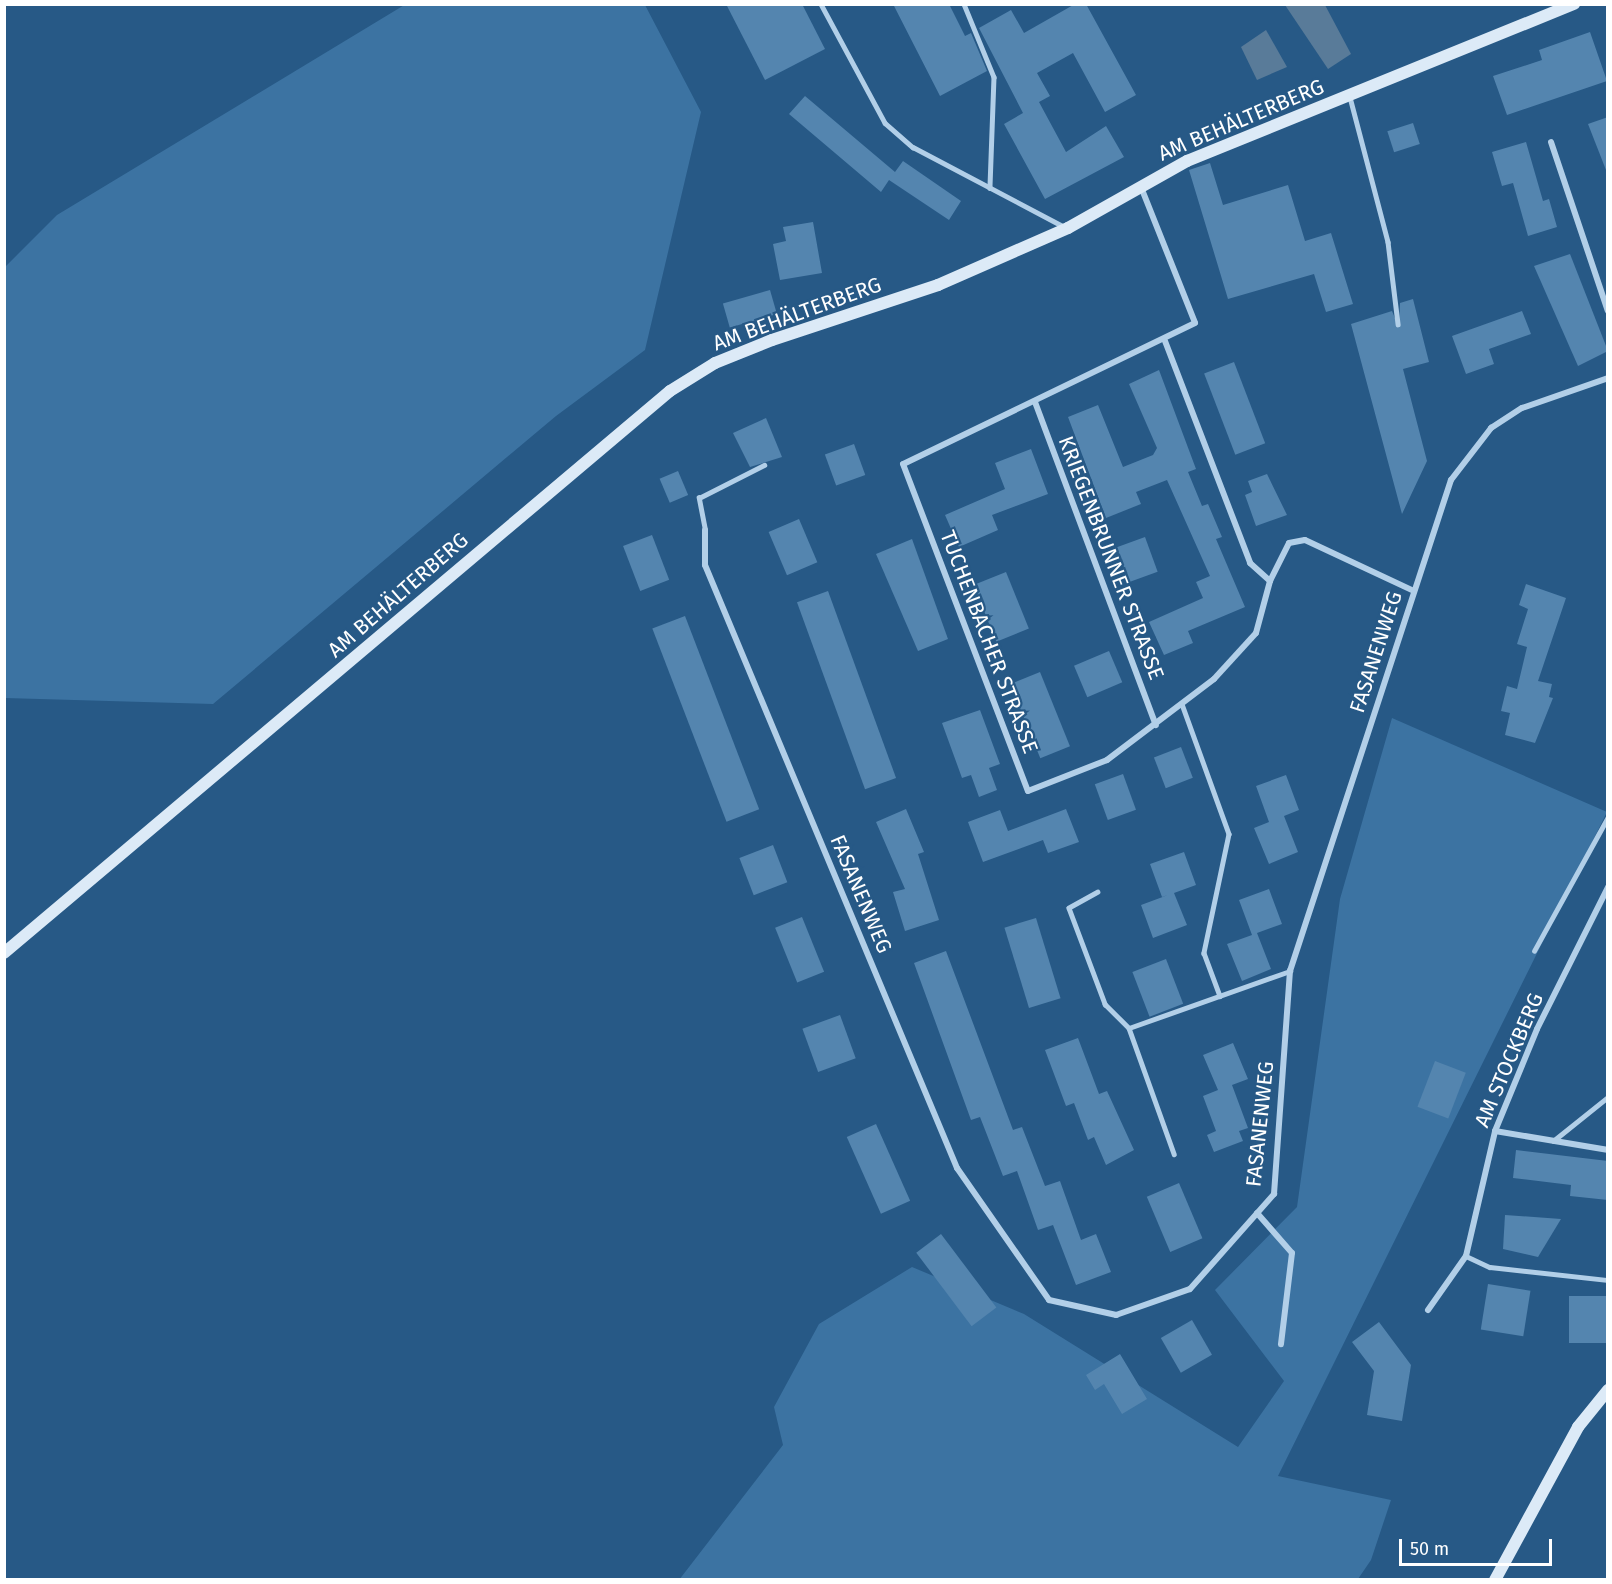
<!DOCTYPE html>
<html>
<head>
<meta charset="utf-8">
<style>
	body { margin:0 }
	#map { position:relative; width:1612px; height:1584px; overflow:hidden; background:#275986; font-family:"Fira Sans",sans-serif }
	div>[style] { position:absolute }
	.green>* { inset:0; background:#3c73a2 }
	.water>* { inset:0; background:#597b99 }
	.building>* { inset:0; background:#5485af; transform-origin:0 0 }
	.lane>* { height:4.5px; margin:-2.25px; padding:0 2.25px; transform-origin:2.25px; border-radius:2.25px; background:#b2cfe8 }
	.street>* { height:6px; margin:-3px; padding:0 3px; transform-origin:3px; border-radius:3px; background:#b2cfe8 }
	.secondary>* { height:12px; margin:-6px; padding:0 6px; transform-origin:6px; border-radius:6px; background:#dceaf7 }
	span { translate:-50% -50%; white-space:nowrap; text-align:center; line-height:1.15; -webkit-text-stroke:4.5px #275986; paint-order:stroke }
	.street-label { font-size:21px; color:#fff }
	.frame { position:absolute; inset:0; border:6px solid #fff; pointer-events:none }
	.scale { position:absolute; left:1399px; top:1539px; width:153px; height:27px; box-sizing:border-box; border:3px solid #fff; border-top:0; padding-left:8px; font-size:18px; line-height:21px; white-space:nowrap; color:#fff; -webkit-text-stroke:4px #275986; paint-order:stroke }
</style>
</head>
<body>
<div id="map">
	<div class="green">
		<div style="clip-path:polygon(406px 4px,645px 5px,701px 112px,645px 350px,556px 416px,213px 704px,5px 698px,5px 267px,57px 215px)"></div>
		<div style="clip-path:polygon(1392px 718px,1607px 812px,1278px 1476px,1391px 1500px,1371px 1560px,1358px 1579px,679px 1580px,783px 1445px,774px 1407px,819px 1324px,912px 1267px,1024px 1314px,1238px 1447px,1284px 1381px,1215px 1290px,1297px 1207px,1340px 899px)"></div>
	</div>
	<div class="water">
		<div style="clip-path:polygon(1285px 5px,1325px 5px,1351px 54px,1328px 69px)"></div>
		<div style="clip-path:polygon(1266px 30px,1287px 67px,1257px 80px,1241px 47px)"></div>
	</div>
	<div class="building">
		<div style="clip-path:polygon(726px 4px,802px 4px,825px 49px,765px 80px)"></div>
		<div style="clip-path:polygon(893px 4px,949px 4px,965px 36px,971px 33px,987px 71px,940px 96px)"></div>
		<div style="clip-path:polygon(1075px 4px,1086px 4px,1136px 95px,1105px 112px,1073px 53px,1037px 73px,1050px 96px,1039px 102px,1066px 152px,1106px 126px,1124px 157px,1045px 199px,1004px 124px,1023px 113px,979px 28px,1011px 10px,1024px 33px)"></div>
		<div style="clip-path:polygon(1590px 32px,1607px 81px,1507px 115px,1493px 76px,1542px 60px,1539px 50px)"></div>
		<div style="clip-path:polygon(805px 96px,895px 172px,903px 161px,961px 201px,949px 220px,889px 180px,881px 192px,789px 114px)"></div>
		<div style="clip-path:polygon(1608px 117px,1608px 170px,1606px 170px,1588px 124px)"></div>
		<div style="left:1413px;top:123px;width:22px;height:27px;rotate:72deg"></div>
		<div style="clip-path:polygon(1526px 142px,1543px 201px,1549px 199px,1557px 227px,1528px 236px,1513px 183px,1502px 186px,1492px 152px)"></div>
		<div style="clip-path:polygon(1210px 163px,1223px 205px,1288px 185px,1305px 241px,1331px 233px,1353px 304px,1326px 312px,1314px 274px,1228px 299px,1189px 170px)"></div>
		<div style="clip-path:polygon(813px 222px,822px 273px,780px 280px,773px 244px,786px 241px,783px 227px)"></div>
		<div style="clip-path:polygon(1570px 254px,1608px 351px,1578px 366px,1534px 266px)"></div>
		<div style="left:770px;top:290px;width:25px;height:49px;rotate:74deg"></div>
		<div style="clip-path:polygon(1413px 299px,1429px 362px,1403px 369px,1427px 461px,1402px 514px,1351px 324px,1392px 311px,1399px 328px,1400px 303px)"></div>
		<div style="clip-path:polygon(1522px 311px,1531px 334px,1489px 349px,1494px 364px,1466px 374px,1452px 336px)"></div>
		<div style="left:1234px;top:362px;width:87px;height:32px;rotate:69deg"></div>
		<div style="clip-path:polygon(1159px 370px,1196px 469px,1188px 472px,1202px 506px,1208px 504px,1222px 537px,1216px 539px,1245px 607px,1188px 631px,1193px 643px,1164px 655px,1149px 622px,1203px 598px,1196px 582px,1210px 576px,1167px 480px,1136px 492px,1141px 504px,1106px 518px,1068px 417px,1098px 405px,1123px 467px,1153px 455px,1157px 448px,1129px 384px)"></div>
		<div style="clip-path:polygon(766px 418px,782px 457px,750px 467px,733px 433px)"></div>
		<div style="left:854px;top:444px;width:33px;height:31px;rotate:70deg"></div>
		<div style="clip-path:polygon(1031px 449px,1048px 494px,992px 515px,998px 530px,959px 547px,945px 515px,1005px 489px,995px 463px)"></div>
		<div style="left:678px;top:471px;width:26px;height:20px;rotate:67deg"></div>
		<div style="clip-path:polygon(1267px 474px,1287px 515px,1256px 526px,1245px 495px,1252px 492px,1248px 481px)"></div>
		<div style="left:799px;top:519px;width:47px;height:33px;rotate:67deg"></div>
		<div style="left:652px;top:535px;width:48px;height:31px;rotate:69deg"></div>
		<div style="left:1145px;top:537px;width:37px;height:30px;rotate:70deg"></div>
		<div style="clip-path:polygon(912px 539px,948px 639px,918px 651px,876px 554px)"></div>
		<div style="left:1006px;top:572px;width:61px;height:35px;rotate:68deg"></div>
		<div style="clip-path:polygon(1526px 584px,1566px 598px,1538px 681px,1552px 684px,1549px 697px,1553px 698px,1535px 743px,1505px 735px,1510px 713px,1501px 711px,1507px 686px,1517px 689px,1527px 647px,1517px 644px,1528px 609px,1519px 605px)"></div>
		<div style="left:828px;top:591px;width:199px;height:33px;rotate:70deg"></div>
		<div style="left:685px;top:616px;width:207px;height:35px;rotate:69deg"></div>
		<div style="left:1109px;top:651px;width:34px;height:38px;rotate:67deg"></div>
		<div style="left:1040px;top:672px;width:80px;height:32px;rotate:68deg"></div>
		<div style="clip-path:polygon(980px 710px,1000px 764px,989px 768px,997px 790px,979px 797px,971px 775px,962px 778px,942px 723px)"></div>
		<div style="left:1181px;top:747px;width:33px;height:29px;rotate:69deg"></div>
		<div style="left:1123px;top:774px;width:38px;height:30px;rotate:70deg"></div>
		<div style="clip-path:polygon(1286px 775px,1299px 810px,1284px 816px,1298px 852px,1269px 864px,1254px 828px,1269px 822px,1256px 786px)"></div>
		<div style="clip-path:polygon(906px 809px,924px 852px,918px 854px,939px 920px,905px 931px,893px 892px,905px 889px,876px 822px)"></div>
		<div style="clip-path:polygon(1066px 809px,1079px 842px,1048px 853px,1043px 840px,983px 862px,968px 822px,1000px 810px,1008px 831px)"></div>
		<div style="left:773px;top:845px;width:40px;height:36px;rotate:69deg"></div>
		<div style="clip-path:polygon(1184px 852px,1196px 885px,1174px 893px,1187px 925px,1153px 938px,1141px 905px,1168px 895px,1162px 897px,1150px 864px)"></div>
		<div style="clip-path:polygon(1269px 889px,1282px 924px,1257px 933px,1271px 969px,1242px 981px,1227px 944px,1252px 935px,1239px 900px)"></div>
		<div style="left:802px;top:917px;width:59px;height:29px;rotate:68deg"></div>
		<div style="left:1036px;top:918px;width:84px;height:33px;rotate:73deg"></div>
		<div style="clip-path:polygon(946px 951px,1013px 1130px,1022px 1127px,1045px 1186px,1060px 1181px,1081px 1240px,1096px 1234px,1111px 1272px,1076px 1285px,1053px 1225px,1038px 1230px,1017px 1171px,1003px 1176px,980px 1117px,971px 1120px,914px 963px)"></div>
		<div style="left:1166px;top:959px;width:48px;height:36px;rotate:69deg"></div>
		<div style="left:840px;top:1015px;width:46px;height:40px;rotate:70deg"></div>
		<div style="clip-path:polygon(1078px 1038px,1099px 1094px,1107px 1091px,1134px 1150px,1106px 1165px,1094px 1137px,1088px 1140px,1074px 1103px,1066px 1106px,1045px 1050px)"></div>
		<div style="clip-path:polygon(1233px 1043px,1248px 1079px,1232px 1085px,1248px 1128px,1239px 1131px,1243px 1141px,1214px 1152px,1207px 1135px,1216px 1131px,1203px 1096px,1218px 1090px,1203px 1055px)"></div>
		<div style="left:1435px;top:1061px;width:33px;height:49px;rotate:21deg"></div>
		<div style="left:876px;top:1124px;width:84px;height:32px;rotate:66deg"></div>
		<div style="clip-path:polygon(1516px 1150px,1608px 1161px,1608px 1200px,1570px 1196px,1571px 1185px,1513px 1178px)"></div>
		<div style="left:1179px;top:1183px;width:60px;height:35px;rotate:67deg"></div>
		<div style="clip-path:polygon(1505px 1215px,1561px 1219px,1538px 1257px,1503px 1249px)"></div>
		<div style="left:941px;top:1234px;width:92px;height:31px;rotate:53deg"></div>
		<div style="left:1488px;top:1284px;width:43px;height:46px;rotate:9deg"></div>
		<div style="left:1569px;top:1296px;width:37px;height:47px"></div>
		<div style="left:1192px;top:1320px;width:40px;height:36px;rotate:60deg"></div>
		<div style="clip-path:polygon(1379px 1322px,1411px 1365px,1402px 1421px,1367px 1415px,1374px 1371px,1352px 1342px)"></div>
		<div style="clip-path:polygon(1120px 1354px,1147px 1399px,1122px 1414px,1104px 1384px,1095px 1390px,1086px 1375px)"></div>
	</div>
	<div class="lane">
		<div style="left:821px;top:4px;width:135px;rotate:61.7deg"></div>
		<div style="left:885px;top:123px;width:37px;rotate:41deg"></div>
		<div style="left:913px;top:147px;width:172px;rotate:27.8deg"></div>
		<div style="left:964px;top:4px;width:79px;rotate:67.7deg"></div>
		<div style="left:994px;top:77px;width:111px;rotate:92.1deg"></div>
		<div style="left:1350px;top:97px;width:150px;rotate:75.3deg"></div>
		<div style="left:1388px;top:242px;width:83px;rotate:83deg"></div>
		<div style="left:705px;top:530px;width:33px;rotate:-101deg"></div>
		<div style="left:699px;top:498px;width:73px;rotate:-26.9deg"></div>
		<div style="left:1182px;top:704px;width:138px;rotate:70.1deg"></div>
		<div style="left:1229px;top:834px;width:122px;rotate:101.9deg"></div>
		<div style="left:1204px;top:953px;width:46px;rotate:69.6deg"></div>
		<div style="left:1098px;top:892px;width:33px;rotate:151deg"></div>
		<div style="left:1069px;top:908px;width:103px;rotate:69.4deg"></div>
		<div style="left:1105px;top:1004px;width:34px;rotate:45deg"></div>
		<div style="left:1129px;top:1028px;width:134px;rotate:70.3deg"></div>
		<div style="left:1534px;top:951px;width:153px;rotate:-61.1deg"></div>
		<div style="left:1129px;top:1028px;width:171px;rotate:-19.5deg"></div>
		<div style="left:1553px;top:1141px;width:70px;rotate:-38.7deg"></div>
		<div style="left:1466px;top:1256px;width:26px;rotate:25deg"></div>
		<div style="left:1490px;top:1267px;width:119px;rotate:6.3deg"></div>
	</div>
	<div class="street">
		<div style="left:1551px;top:142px;width:178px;rotate:71.4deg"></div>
		<div style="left:1141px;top:187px;width:146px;rotate:68.3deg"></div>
		<div style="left:1195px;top:323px;width:324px;rotate:154.2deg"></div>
		<div style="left:903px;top:464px;width:350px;rotate:69.1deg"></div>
		<div style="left:1028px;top:791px;width:85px;rotate:-21.4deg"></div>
		<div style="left:1107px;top:760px;width:134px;rotate:-37.1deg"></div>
		<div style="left:1214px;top:679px;width:62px;rotate:-47.6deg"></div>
		<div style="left:1256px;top:633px;width:54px;rotate:-74.9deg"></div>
		<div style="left:1270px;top:581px;width:42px;rotate:-63.4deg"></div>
		<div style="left:1289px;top:543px;width:16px;rotate:-11deg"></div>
		<div style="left:1305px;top:540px;width:120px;rotate:25.1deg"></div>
		<div style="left:1165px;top:341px;width:238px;rotate:69deg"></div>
		<div style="left:1250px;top:563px;width:27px;rotate:42deg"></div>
		<div style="left:1035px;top:402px;width:345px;rotate:69.5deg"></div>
		<div style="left:705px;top:530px;width:35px;rotate:90deg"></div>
		<div style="left:705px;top:565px;width:654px;rotate:67.32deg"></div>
		<div style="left:957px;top:1168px;width:161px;rotate:55.1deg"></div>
		<div style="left:1049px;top:1300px;width:69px;rotate:12.6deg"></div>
		<div style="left:1116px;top:1315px;width:78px;rotate:-19.4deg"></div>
		<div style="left:1190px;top:1289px;width:127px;rotate:-48.5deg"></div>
		<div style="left:1274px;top:1194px;width:224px;rotate:-85.9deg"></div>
		<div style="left:1290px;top:971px;width:517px;rotate:-71.85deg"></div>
		<div style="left:1451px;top:480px;width:66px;rotate:-52.4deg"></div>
		<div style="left:1491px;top:428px;width:37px;rotate:-33deg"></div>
		<div style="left:1522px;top:408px;width:91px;rotate:-19.2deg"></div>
		<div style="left:1495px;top:1131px;width:115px;rotate:9.5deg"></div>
		<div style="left:1257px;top:1213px;width:53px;rotate:48.8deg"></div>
		<div style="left:1292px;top:1253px;width:92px;rotate:96.9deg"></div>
		<div style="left:1428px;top:1310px;width:66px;rotate:-54.9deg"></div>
		<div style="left:1466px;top:1256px;width:128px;rotate:-76.9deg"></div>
		<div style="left:1495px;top:1131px;width:110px;rotate:-67.6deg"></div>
		<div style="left:1537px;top:1029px;width:159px;rotate:-63.4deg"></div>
	</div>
	<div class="secondary">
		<div style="left:4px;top:953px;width:871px;rotate:-40.16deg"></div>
		<div style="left:670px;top:391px;width:53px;rotate:-31.9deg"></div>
		<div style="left:715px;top:363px;width:61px;rotate:-22deg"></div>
		<div style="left:772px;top:340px;width:175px;rotate:-18.3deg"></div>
		<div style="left:938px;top:285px;width:142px;rotate:-23.7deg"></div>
		<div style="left:1068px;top:228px;width:137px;rotate:-29.4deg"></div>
		<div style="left:1187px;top:161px;width:418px;rotate:-22.1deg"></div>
		<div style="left:1495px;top:1580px;width:174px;rotate:-61.5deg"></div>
		<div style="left:1578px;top:1427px;width:48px;rotate:-51deg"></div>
	</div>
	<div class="street-label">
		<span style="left:1241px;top:120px;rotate:-23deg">AM BEHÄLTERBERG</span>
		<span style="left:797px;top:314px;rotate:-20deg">AM BEHÄLTERBERG</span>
		<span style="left:1111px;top:558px;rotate:69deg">KRIEGENBRUNNER STRASSE</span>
		<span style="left:398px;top:595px;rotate:-41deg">AM BEHÄLTERBERG</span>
		<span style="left:989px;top:642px;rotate:69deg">TUCHENBACHER STRASSE</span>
		<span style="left:1376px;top:652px;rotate:-72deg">FASANENWEG</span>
		<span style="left:861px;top:894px;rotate:67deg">FASANENWEG</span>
		<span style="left:1509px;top:1060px;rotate:-67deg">AM STOCKBERG</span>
		<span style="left:1260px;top:1124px;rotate:-84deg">FASANENWEG</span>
	</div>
	<div class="frame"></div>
	<div class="scale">50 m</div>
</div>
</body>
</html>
